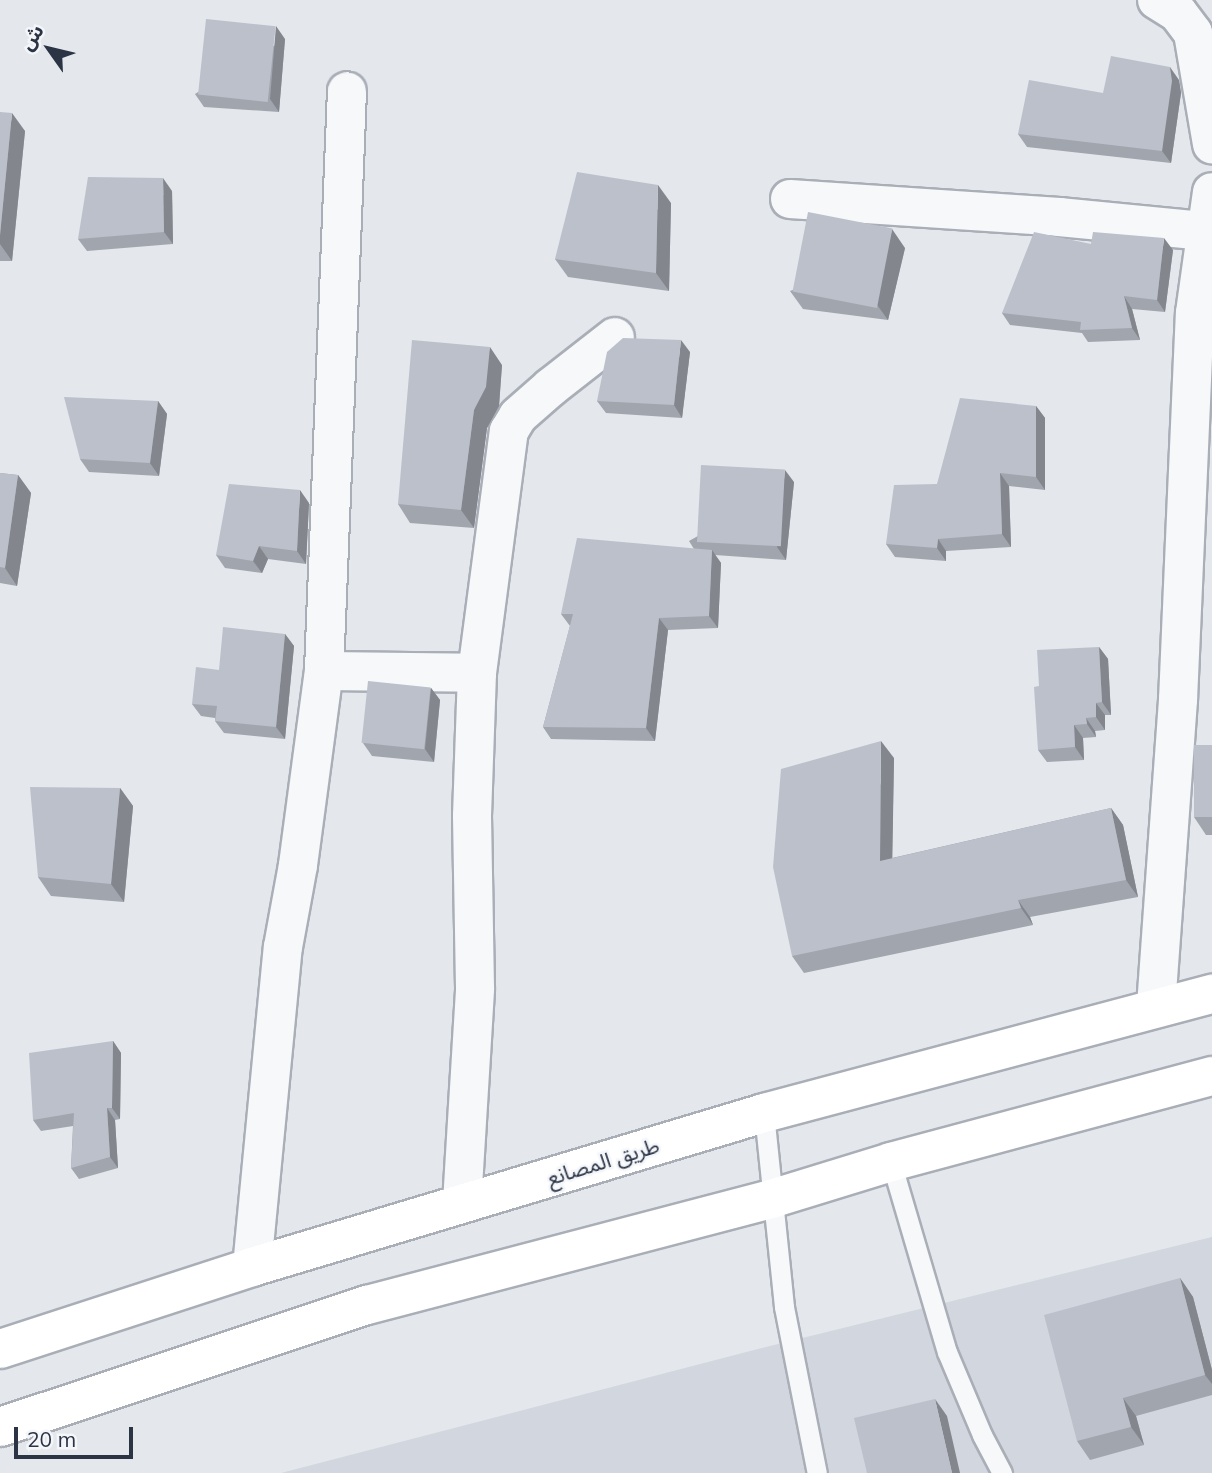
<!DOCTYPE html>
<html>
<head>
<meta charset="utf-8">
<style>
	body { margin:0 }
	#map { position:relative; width:1212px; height:1473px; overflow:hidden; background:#e4e7ec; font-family:Mulish,"Noto Sans Arabic",sans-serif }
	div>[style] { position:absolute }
	.built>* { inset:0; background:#d2d6de }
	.roads { filter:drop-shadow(2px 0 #a9aeb7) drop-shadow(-2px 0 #a9aeb7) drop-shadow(0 2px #a9aeb7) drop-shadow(0 -2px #a9aeb7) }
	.lane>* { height:19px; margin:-9.5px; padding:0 9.5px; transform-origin:9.5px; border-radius:9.5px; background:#f7f8fa }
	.street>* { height:38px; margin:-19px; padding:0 19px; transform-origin:19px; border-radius:19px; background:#f7f8fa }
	.primary>* { height:38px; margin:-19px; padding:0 19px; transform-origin:19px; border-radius:19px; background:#fff }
	.wall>* { inset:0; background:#a1a5ae }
	.shaded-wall>* { inset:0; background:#83868d }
	.building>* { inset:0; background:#bbc0ca; transform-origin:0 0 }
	span { translate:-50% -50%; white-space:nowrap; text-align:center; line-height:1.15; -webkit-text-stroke:5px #f4f6f9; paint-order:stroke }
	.street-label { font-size:21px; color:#2b3445 }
	.north { position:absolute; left:14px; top:14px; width:70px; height:70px; -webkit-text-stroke:5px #f4f6f9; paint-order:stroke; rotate:304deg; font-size:19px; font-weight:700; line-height:28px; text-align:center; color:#2b3445 }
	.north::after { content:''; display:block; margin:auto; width:24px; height:32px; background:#2b3445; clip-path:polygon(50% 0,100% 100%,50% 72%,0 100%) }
	.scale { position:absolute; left:14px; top:1427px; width:119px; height:32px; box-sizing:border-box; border:4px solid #2b3445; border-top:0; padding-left:9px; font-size:21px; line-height:24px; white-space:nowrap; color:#2b3445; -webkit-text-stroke:5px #f4f6f9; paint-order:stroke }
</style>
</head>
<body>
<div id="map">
	<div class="built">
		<div style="clip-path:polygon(1212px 1237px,1212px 1473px,281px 1473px,754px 1350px)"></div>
	</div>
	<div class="roads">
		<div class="lane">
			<div style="left:764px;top:1113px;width:195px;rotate:84.1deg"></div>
			<div style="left:784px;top:1307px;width:169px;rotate:78.8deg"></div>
			<div style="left:891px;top:1162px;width:198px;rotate:73.6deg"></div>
			<div style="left:947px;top:1352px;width:90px;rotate:67.1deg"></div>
			<div style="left:982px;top:1435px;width:43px;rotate:62.2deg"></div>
		</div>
		<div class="street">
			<div style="left:1157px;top:0;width:25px;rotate:32deg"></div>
			<div style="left:1178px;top:13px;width:25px;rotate:53deg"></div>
			<div style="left:1193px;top:33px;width:113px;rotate:80.3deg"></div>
			<div style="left:790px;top:199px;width:270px;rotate:3.8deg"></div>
			<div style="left:1059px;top:217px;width:147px;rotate:5.5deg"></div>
			<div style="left:324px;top:671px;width:153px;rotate:0.7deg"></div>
			<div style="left:1156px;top:1007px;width:308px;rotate:-85.9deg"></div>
			<div style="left:1178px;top:700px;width:387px;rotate:-87.5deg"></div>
			<div style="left:1195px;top:313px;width:122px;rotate:-82deg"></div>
			<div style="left:462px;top:1203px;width:215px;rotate:-86.5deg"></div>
			<div style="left:475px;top:988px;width:172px;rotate:-91deg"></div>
			<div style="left:472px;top:816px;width:143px;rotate:-88deg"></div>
			<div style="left:477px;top:673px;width:244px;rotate:-82.5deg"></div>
			<div style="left:509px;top:431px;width:17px;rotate:-59deg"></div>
			<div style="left:518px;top:416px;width:44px;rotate:-41.3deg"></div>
			<div style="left:551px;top:387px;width:81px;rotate:-38deg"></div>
			<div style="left:252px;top:1267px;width:321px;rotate:-84.5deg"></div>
			<div style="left:283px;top:947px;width:83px;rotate:-79.6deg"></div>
			<div style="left:298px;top:865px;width:196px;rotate:-82.4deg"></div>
			<div style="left:324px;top:671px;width:580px;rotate:-87.73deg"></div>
		</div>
		<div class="primary">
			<div style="left:0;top:1349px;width:265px;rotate:-18deg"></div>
			<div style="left:252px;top:1267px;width:535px;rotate:-16.74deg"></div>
			<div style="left:764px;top:1113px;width:464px;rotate:-14.9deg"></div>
			<div style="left:0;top:1427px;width:387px;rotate:-18.4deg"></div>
			<div style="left:367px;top:1305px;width:421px;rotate:-14.7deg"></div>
			<div style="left:774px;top:1198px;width:122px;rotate:-17.1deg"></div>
			<div style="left:891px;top:1162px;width:332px;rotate:-15deg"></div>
		</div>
	</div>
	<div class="wall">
		<div style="clip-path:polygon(285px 39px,279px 112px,204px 107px,195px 94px)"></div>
		<div style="clip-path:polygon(1179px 80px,1181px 93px,1171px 163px,1027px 147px,1018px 134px)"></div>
		<div style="clip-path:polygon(0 112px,25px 131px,12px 261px,0 261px)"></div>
		<div style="clip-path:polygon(172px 191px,173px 244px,87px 251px,78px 239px)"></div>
		<div style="clip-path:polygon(671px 203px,669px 291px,568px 277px,555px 259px)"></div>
		<div style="clip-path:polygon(1091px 244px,1173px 250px,1165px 312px,1132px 309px,1140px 340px,1088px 342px,1082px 333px,1010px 325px,1002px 313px)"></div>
		<div style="clip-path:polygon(905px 248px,888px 320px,803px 309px,790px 291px)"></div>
		<div style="clip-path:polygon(690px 352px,682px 418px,606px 413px,597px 401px)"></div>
		<div style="clip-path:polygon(502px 365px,499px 406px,487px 428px,474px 528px,410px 523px,398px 504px)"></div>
		<div style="clip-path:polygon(158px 401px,167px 414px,159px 476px,89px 472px,80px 459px)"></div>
		<div style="clip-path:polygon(1036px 406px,1045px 418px,1045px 490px,1009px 486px,1011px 547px,946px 551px,946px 561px,895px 557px,886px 544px,937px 484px)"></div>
		<div style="clip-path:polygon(0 473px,18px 475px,31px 493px,17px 586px,0 583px)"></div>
		<div style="clip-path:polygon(794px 482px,786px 560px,715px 555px,721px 563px,718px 628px,668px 630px,655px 741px,551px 739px,543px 727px,570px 626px,561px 614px,694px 549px,689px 541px)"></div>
		<div style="clip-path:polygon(309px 503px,306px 564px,268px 559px,262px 573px,225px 568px,216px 555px)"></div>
		<div style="clip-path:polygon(285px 634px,294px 646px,285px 739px,224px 733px,215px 721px,215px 718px,201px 716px,192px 704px,219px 670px)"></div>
		<div style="clip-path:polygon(1099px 647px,1108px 659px,1111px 715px,1105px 715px,1105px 730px,1095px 731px,1096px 737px,1083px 738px,1084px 760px,1047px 762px,1038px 750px,1039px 686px)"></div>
		<div style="clip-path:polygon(431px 688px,440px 700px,434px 762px,372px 756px,363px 743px)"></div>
		<div style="clip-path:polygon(1212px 745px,1212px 835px,1206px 835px,1194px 817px)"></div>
		<div style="clip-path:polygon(894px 758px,892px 858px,1111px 808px,1123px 825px,1138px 897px,1030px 917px,1033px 925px,804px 973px,792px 956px)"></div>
		<div style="clip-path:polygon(120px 788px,133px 806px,124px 902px,51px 896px,38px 877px)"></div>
		<div style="clip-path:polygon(113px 1041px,121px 1053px,120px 1119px,115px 1120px,118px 1168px,79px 1179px,71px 1168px,73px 1126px,41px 1131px,33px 1120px)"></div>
		<div style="clip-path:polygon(1180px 1278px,1193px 1297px,1212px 1370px,1212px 1395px,1136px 1416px,1144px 1445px,1090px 1460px,1077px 1441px)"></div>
	</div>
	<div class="shaded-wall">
		<div style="clip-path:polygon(276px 26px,285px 39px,279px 112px,270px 99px)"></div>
		<div style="clip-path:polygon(1170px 67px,1179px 80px,1181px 93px,1171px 163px,1162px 151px)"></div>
		<div style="clip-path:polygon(12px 113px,25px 131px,12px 261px,0 244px,0 235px)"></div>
		<div style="clip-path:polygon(163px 178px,172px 191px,173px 244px,164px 232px)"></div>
		<div style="clip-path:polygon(658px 185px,671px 203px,669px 291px,656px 273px)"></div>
		<div style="clip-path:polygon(892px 229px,905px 248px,888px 320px,875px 302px)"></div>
		<div style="clip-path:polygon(1164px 238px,1173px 250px,1165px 312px,1157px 300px)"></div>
		<div style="clip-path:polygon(1124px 296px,1132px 309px,1140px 340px,1132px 328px)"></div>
		<div style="clip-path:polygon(681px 340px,690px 352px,682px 418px,674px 405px)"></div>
		<div style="clip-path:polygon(490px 347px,502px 365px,499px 406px,487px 428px,474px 528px,461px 510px,474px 410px)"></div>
		<div style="clip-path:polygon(158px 401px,167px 414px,159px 476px,150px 463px)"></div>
		<div style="clip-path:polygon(1036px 406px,1045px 418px,1045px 490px,1036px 477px)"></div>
		<div style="clip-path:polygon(785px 470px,794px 482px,786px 560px,777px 547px)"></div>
		<div style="clip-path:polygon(1000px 473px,1009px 486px,1011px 547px,1002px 534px)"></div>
		<div style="clip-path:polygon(18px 475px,31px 493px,17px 586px,5px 568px)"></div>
		<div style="clip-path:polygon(300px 490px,309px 503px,306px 564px,297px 551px)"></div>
		<div style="clip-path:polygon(938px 539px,946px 551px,946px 561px,937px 548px)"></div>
		<div style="clip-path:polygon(259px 546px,268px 559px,262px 573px,253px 561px)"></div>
		<div style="clip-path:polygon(712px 550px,721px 563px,718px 628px,709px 616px)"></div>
		<div style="clip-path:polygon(659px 618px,668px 630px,655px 741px,646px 728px)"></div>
		<div style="clip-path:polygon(285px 634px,294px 646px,285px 739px,276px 727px)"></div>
		<div style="clip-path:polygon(1099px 647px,1108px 659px,1111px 715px,1102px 702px)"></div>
		<div style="clip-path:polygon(431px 688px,440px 700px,434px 762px,425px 749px)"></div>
		<div style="clip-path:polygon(1096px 703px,1105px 715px,1105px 730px,1096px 717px)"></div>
		<div style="clip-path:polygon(1086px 718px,1095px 731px,1096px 737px,1087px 724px)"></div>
		<div style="clip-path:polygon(1074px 725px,1083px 738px,1084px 760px,1075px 747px)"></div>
		<div style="clip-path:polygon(881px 741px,894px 758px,892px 878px,880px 861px)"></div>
		<div style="clip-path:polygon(120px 788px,133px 806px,124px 902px,111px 884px)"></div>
		<div style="clip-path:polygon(1111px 808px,1123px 825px,1138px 897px,1126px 880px)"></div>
		<div style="clip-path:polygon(1018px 900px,1030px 917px,1033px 925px,1021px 908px)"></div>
		<div style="clip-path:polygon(113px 1041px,121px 1053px,120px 1119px,112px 1108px)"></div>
		<div style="clip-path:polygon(107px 1108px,115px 1120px,118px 1168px,110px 1157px)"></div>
		<div style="clip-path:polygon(1180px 1278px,1193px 1297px,1212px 1370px,1212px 1384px,1205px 1375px)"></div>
		<div style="clip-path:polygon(1123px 1398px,1136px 1416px,1144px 1445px,1131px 1427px)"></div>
		<div style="clip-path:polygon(935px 1399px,947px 1416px,960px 1473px,952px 1473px)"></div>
	</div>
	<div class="building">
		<div style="left:206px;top:19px;width:70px;height:76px;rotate:6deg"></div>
		<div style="clip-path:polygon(1111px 56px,1170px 67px,1172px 81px,1162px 151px,1018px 134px,1029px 80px,1103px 93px)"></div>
		<div style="clip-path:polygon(0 112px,12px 113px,0 235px)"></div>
		<div style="clip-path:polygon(577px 172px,658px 185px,656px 273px,555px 259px)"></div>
		<div style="clip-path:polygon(88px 177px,163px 178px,164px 232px,78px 239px)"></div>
		<div style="left:808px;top:212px;width:86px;height:81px;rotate:11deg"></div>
		<div style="clip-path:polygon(1034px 232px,1091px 244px,1093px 232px,1164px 238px,1157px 300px,1124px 296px,1132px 328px,1080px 330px,1081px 322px,1002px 313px)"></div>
		<div style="clip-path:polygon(623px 338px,681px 340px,674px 405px,597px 401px,607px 352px)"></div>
		<div style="clip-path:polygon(412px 340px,490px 347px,486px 387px,474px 410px,461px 510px,398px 504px)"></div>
		<div style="clip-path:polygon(64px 397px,158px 401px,150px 463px,80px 459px)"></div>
		<div style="clip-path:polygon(960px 398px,1036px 406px,1036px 477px,1000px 473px,1002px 534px,938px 539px,937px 548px,886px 544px,894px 485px,937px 484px)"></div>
		<div style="left:701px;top:465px;width:84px;height:77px;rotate:3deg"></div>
		<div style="clip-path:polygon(0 473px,18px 475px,5px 568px,0 567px)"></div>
		<div style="clip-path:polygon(229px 484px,300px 490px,297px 551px,259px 546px,253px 561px,216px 555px)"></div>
		<div style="clip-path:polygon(577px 538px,712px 550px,709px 616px,659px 618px,646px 728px,543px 727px,573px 614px,561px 614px)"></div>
		<div style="clip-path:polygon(223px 627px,285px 634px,276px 727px,215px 721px,217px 706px,192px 704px,196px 667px,219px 670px)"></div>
		<div style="clip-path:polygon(1099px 647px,1102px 702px,1096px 703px,1096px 717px,1086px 718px,1087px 724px,1074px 725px,1075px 747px,1038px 750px,1034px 687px,1039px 686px,1037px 650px)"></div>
		<div style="left:368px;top:681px;width:63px;height:62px;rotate:6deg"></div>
		<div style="clip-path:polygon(881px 741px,880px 861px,1111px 808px,1126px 880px,1018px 900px,1021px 908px,792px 956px,773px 867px,781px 769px)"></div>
		<div style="left:1194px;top:745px;width:18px;height:72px"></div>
		<div style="clip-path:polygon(30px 787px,120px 788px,111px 884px,38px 877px)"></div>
		<div style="clip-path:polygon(113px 1041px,112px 1108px,107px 1108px,110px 1157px,71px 1168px,74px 1113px,33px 1120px,29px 1053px)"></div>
		<div style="clip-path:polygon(1180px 1278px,1205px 1375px,1123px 1398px,1131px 1427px,1077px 1441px,1044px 1315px)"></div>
		<div style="clip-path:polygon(935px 1399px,952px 1473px,867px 1473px,854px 1418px)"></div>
	</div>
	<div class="street-label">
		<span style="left:603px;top:1161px;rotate:-17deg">طريق المصانع</span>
	</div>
	<div class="north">ش</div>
	<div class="scale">20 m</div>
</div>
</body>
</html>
